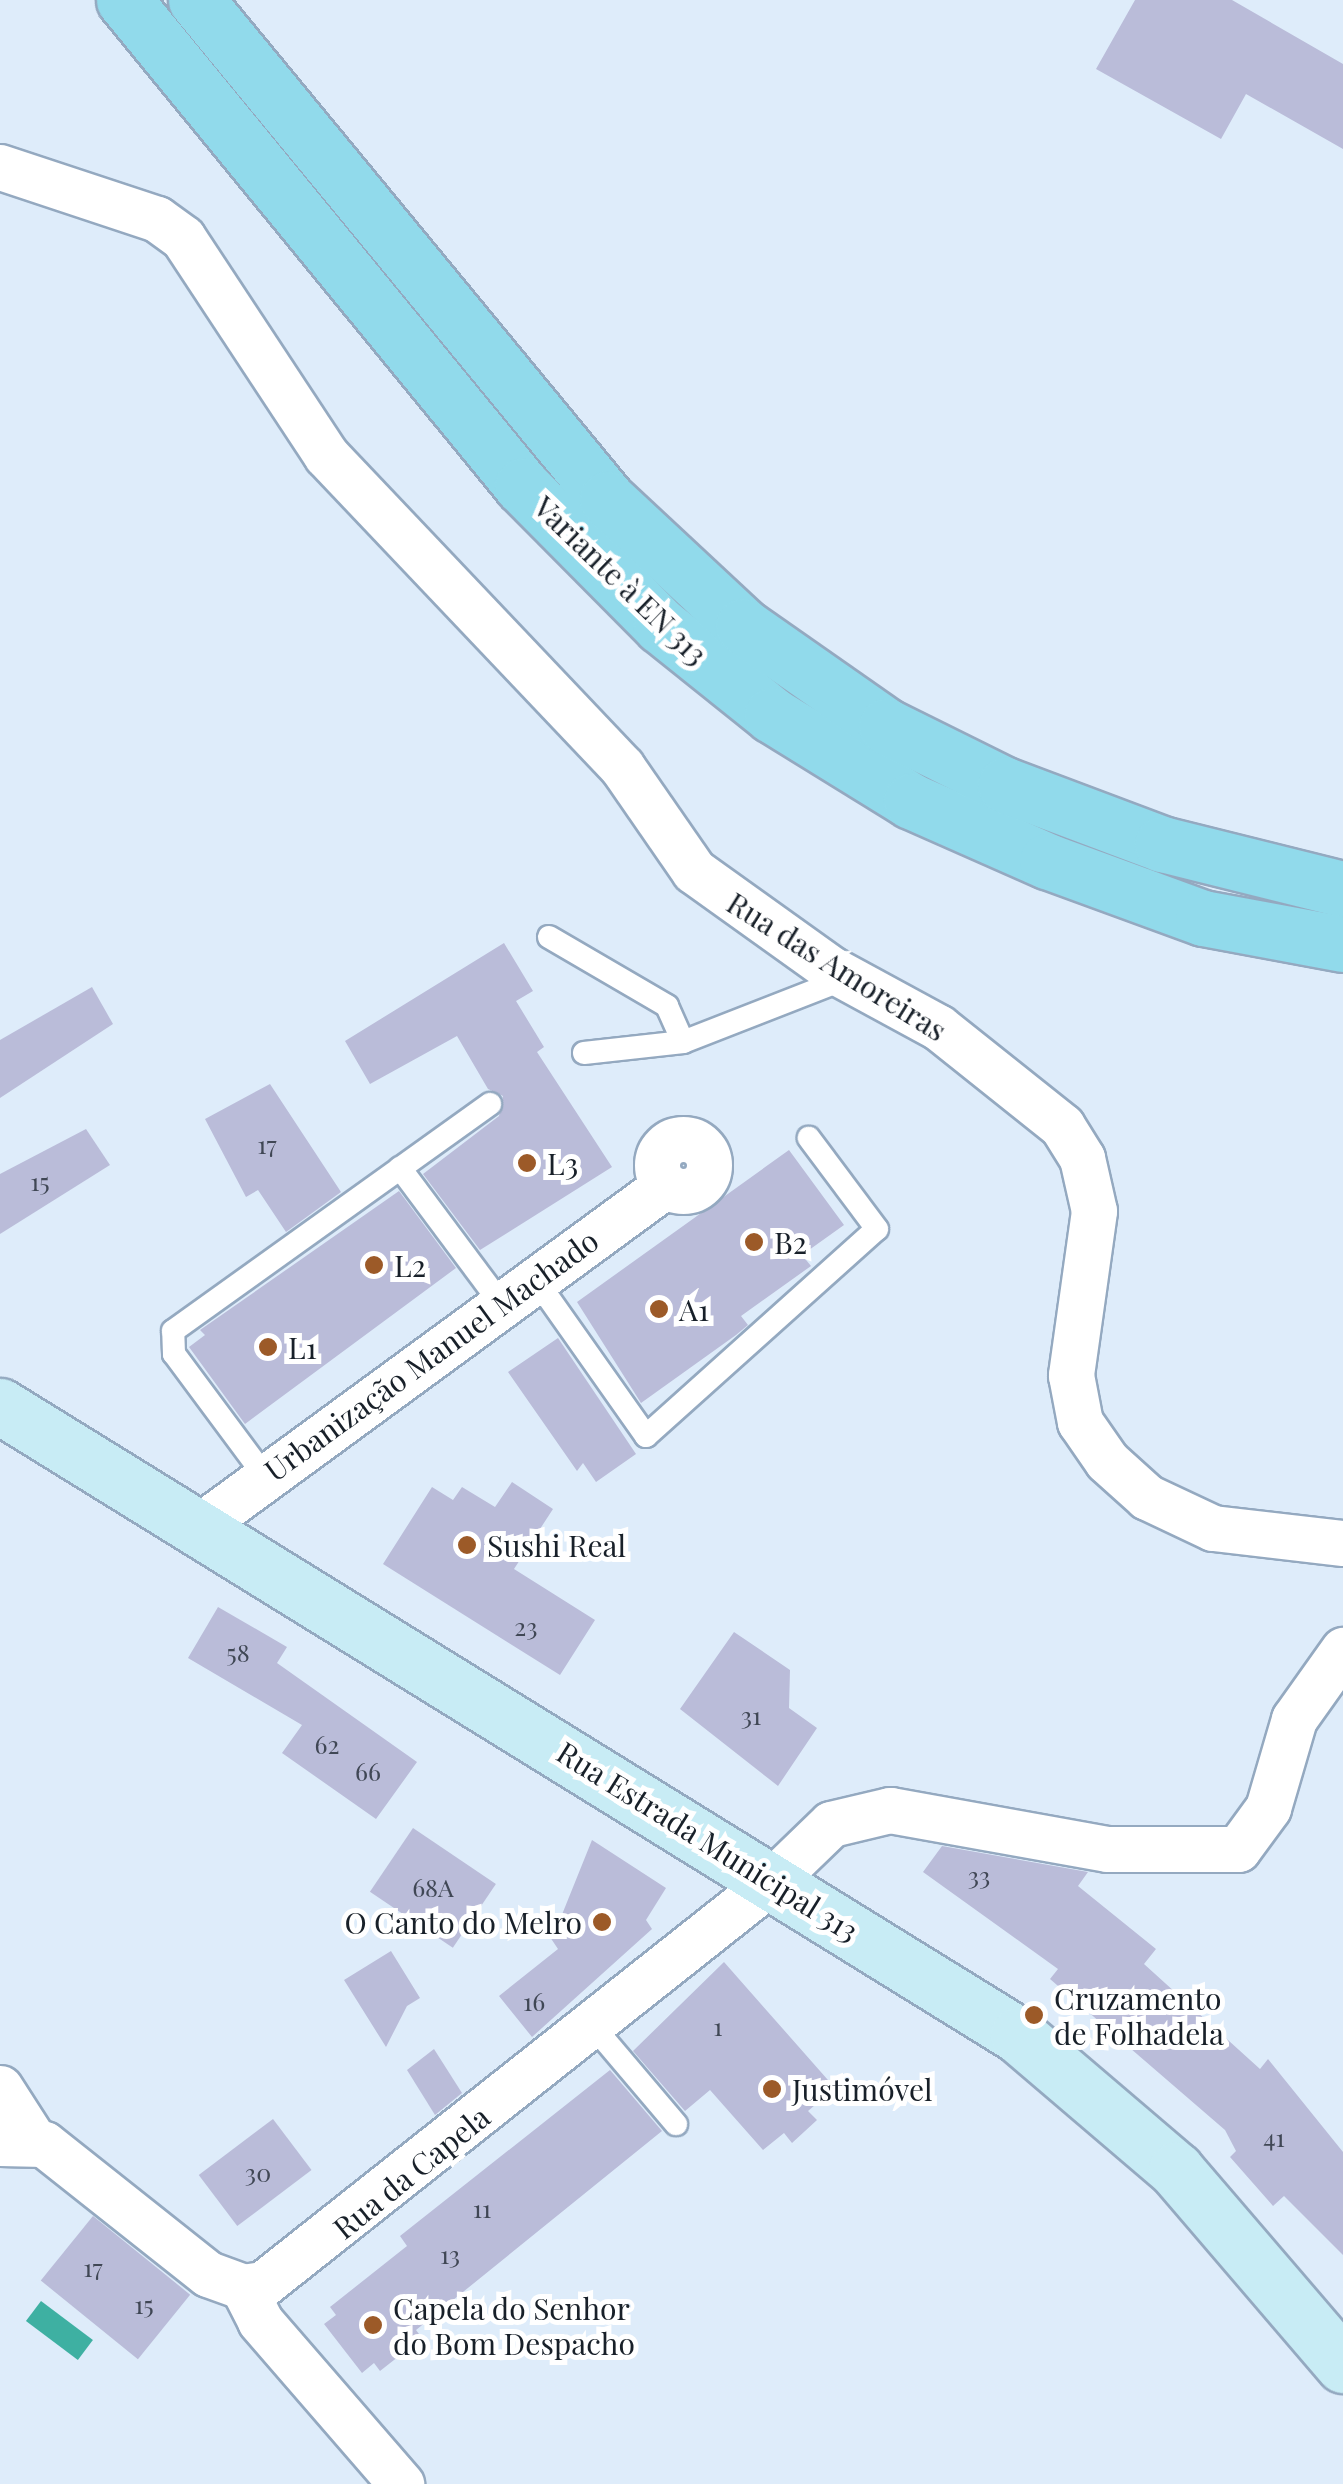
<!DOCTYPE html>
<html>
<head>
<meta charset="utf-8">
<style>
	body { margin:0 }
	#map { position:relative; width:1343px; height:2484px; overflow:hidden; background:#deecfa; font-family:"Playfair Display",serif }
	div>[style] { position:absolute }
	.water>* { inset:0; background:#3eb0a2; transform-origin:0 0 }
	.building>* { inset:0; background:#babcd9; transform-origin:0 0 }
	.roads { filter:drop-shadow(2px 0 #94a9c0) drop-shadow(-2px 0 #94a9c0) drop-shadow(0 2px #94a9c0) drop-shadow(0 -2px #94a9c0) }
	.lane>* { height:22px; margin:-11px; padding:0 11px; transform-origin:11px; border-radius:11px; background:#fff }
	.street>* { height:45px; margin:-22.5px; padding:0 22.5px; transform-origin:22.5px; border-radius:22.5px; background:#fff }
	.street>.ring { margin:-22.5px; padding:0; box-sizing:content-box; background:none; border:45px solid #fff; border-radius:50% }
	.secondary>* { height:55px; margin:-27.5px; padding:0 27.5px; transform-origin:27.5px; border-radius:27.5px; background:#c8ecf5 }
	.primary>* { height:55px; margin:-27.5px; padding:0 27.5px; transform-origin:27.5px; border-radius:27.5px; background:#91daeb }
	.dots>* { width:28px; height:28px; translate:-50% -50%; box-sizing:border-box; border:5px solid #fff; border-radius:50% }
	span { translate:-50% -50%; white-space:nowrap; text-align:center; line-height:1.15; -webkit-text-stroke:10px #fff; paint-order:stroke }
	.number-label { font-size:25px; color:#404755 }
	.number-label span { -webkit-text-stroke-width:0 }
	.street-label { font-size:30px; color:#182029 }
	.poi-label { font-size:30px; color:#182029 }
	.left { translate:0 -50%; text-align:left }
	.right { translate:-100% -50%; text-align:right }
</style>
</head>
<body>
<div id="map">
	<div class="water">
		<div style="left:41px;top:2301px;width:65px;height:25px;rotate:37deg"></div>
	</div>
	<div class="building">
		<div style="clip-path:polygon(1135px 0,1232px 0,1343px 64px,1343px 149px,1246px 94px,1221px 139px,1096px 69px)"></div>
		<div style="clip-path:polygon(504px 943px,533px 991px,516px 1001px,544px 1047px,537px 1052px,612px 1167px,480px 1250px,423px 1174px,499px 1116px,503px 1096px,488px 1089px,457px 1036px,370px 1084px,345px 1041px)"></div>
		<div style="clip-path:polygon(92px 987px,113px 1024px,0 1098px,0 1040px)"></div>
		<div style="clip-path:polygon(270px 1084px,341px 1192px,286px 1232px,258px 1190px,246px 1197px,205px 1119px)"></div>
		<div style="clip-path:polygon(86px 1129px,110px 1165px,0 1234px,0 1174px)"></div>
		<div style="clip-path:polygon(789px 1150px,844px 1225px,802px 1255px,811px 1266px,741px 1316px,748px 1325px,736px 1335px,641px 1403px,577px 1302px)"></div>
		<div style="clip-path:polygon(399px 1191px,456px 1268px,245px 1424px,189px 1347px,205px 1335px,200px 1330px)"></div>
		<div style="clip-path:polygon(558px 1338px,636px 1454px,596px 1482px,583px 1463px,577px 1471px,508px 1372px)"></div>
		<div style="clip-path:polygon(512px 1482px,553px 1509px,514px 1569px,595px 1620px,560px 1675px,383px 1564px,432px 1487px,453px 1500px,462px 1487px,495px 1507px)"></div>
		<div style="clip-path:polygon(218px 1607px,287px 1647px,277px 1663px,417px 1762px,376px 1819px,282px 1753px,302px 1725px,188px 1658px)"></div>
		<div style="clip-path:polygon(734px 1632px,790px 1670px,789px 1708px,817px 1728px,778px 1786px,680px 1709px)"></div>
		<div style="left:413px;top:1828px;width:100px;height:77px;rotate:34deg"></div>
		<div style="clip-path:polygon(592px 1840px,666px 1888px,646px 1920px,652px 1929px,532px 2037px,499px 1996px,558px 1949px,540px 1922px,561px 1917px)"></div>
		<div style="clip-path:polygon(942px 1846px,1088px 1872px,1078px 1886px,1156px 1949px,1144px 1964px,1260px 2069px,1268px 2059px,1343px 2152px,1343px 2255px,1284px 2196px,1273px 2206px,1230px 2157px,1236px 2151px,1225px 2130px,1050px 1979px,1058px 1969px,923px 1872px)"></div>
		<div style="clip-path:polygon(391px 1951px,420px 1998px,407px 2006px,386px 2047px,344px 1980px)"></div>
		<div style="clip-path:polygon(724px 1962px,835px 2088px,808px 2111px,817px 2120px,792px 2143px,784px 2133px,763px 2150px,710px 2090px,685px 2111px,633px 2051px)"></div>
		<div style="clip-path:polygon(434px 2049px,462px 2093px,435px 2115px,407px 2070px)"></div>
		<div style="clip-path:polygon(610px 2070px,662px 2131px,416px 2330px,422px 2338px,380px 2371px,374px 2363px,362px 2373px,324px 2324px,336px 2315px,330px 2307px,407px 2246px,400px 2236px)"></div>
		<div style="left:273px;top:2119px;width:64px;height:93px;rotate:53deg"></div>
		<div style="left:93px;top:2216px;width:125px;height:83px;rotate:39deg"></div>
	</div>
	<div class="roads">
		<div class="lane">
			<div style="left:549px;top:937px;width:137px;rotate:30.3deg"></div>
			<div style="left:667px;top:1006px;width:39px;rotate:66deg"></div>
			<div style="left:584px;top:1053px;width:100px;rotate:-6.3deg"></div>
			<div style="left:683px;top:1042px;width:176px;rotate:-21.3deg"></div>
			<div style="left:400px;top:1168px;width:171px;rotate:53.3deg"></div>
			<div style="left:536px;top:1280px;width:191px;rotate:54.8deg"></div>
			<div style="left:646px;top:1436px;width:310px;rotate:-41.9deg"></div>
			<div style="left:877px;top:1229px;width:114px;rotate:-126.8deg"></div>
			<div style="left:264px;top:1475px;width:151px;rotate:-126.6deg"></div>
			<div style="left:174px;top:1354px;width:23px;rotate:-92deg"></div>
			<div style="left:173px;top:1331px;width:390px;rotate:-35.6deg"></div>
			<div style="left:592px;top:2025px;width:130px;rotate:49.7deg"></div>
		</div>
		<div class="street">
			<div style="left:0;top:167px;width:165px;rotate:18.3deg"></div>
			<div style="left:157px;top:219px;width:32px;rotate:36deg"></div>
			<div style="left:183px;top:238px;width:260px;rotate:56.6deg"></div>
			<div style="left:326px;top:455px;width:430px;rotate:46.5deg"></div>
			<div style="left:622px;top:767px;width:126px;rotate:55.3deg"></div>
			<div style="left:694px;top:871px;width:168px;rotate:35.6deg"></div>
			<div style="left:831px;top:969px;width:122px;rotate:28.5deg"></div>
			<div style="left:938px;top:1027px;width:159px;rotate:38.6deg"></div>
			<div style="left:1062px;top:1126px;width:38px;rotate:58deg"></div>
			<div style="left:1082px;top:1158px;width:54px;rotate:77.2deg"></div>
			<div style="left:1094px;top:1211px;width:166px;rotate:98deg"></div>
			<div style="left:1071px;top:1375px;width:48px;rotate:79.2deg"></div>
			<div style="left:1080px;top:1422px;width:47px;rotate:55.3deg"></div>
			<div style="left:1107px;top:1461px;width:54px;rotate:42deg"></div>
			<div style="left:1147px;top:1497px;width:73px;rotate:25.2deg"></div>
			<div style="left:1213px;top:1528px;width:131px;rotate:6.6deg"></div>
			<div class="ring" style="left:657px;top:1139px;width:7px;height:7px"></div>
			<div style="left:197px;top:1528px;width:581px;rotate:-36.18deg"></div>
			<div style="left:0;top:2088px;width:63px;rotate:57.3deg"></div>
			<div style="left:0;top:2143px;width:44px;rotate:1.3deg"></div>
			<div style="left:44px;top:2144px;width:209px;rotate:38.4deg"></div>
			<div style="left:208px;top:2274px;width:37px;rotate:20deg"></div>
			<div style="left:243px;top:2287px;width:20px;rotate:-9deg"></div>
			<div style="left:263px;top:2284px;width:649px;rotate:-38.37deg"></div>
			<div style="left:772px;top:1881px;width:82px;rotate:-44deg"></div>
			<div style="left:831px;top:1824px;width:61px;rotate:-13.3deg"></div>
			<div style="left:890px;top:1810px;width:220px;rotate:10.2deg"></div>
			<div style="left:1107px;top:1849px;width:131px"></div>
			<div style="left:1238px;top:1849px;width:51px;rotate:-53.8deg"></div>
			<div style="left:1268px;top:1808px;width:93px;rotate:-73.7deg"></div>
			<div style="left:1294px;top:1719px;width:85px;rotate:-54.6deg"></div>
			<div style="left:243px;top:2287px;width:38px;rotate:63deg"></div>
			<div style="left:260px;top:2321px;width:216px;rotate:49.1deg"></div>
		</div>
		<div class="secondary">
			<div style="left:0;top:1406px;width:1197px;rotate:31.71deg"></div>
			<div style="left:1018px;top:2035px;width:208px;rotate:40.5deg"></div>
			<div style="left:1176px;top:2170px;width:257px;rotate:49.4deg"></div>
		</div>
		<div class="primary">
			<div style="left:124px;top:0;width:628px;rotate:50.68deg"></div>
			<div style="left:522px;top:486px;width:197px;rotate:45.2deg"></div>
			<div style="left:661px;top:626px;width:142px;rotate:38.7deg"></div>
			<div style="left:772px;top:715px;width:163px;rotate:31.7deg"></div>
			<div style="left:911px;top:801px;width:149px;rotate:23.8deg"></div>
			<div style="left:1047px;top:861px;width:166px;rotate:20.1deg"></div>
			<div style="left:1203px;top:918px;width:142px;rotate:10.5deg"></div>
			<div style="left:196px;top:0;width:646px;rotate:50.52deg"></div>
			<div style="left:607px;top:499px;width:186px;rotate:43deg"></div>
			<div style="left:743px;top:626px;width:174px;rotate:35deg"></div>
			<div style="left:886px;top:726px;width:133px;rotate:26.4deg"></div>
			<div style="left:1005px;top:785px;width:168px;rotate:20.6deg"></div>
			<div style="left:1162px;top:844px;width:187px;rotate:14deg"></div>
		</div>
	</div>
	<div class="dots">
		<div style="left:527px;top:1163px;background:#9c5a28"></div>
		<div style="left:754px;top:1242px;background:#9c5a28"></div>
		<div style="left:374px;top:1265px;background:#9c5a28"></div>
		<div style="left:659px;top:1309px;background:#9c5a28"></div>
		<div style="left:268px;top:1347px;background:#9c5a28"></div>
		<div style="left:467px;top:1545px;background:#9c5a28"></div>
		<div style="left:602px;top:1922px;background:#9c5a28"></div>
		<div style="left:1034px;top:2015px;background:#9c5a28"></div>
		<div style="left:772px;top:2089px;background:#9c5a28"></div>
		<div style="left:373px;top:2325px;background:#9c5a28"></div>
	</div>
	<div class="number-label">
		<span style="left:267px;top:1144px">17</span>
		<span style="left:40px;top:1181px">15</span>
		<span style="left:526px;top:1626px">23</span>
		<span style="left:238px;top:1652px">58</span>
		<span style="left:751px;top:1715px">31</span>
		<span style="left:327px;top:1744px">62</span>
		<span style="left:368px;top:1771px">66</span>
		<span style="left:979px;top:1875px">33</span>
		<span style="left:433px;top:1887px">68A</span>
		<span style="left:534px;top:2001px">16</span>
		<span style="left:718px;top:2026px">1</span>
		<span style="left:1274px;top:2137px">41</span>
		<span style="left:258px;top:2172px">30</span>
		<span style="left:482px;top:2208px">11</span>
		<span style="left:450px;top:2254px">13</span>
		<span style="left:93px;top:2267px">17</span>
		<span style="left:144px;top:2304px">15</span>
	</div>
	<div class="street-label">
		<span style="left:621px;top:580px;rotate:44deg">Variante à EN 313</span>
		<span style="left:837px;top:966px;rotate:32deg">Rua das Amoreiras</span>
		<span style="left:431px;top:1355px;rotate:-36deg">Urbanização Manuel Machado</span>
		<span style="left:708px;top:1841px;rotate:32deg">Rua Estrada Municipal 313</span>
		<span style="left:411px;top:2172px;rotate:-39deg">Rua da Capela</span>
	</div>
	<div class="poi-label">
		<span class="left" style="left:547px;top:1163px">L3</span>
		<span class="left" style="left:774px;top:1242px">B2</span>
		<span class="left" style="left:394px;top:1265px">L2</span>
		<span class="left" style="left:679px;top:1309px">A1</span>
		<span class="left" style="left:288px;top:1347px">L1</span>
		<span class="left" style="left:487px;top:1545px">Sushi Real</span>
		<span class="right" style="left:582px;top:1922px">O Canto do Melro</span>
		<span class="left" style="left:1054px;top:2015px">Cruzamento<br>de Folhadela</span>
		<span class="left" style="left:792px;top:2089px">Justimóvel</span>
		<span class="left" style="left:393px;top:2325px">Capela do Senhor<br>do Bom Despacho</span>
	</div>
</div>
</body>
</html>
